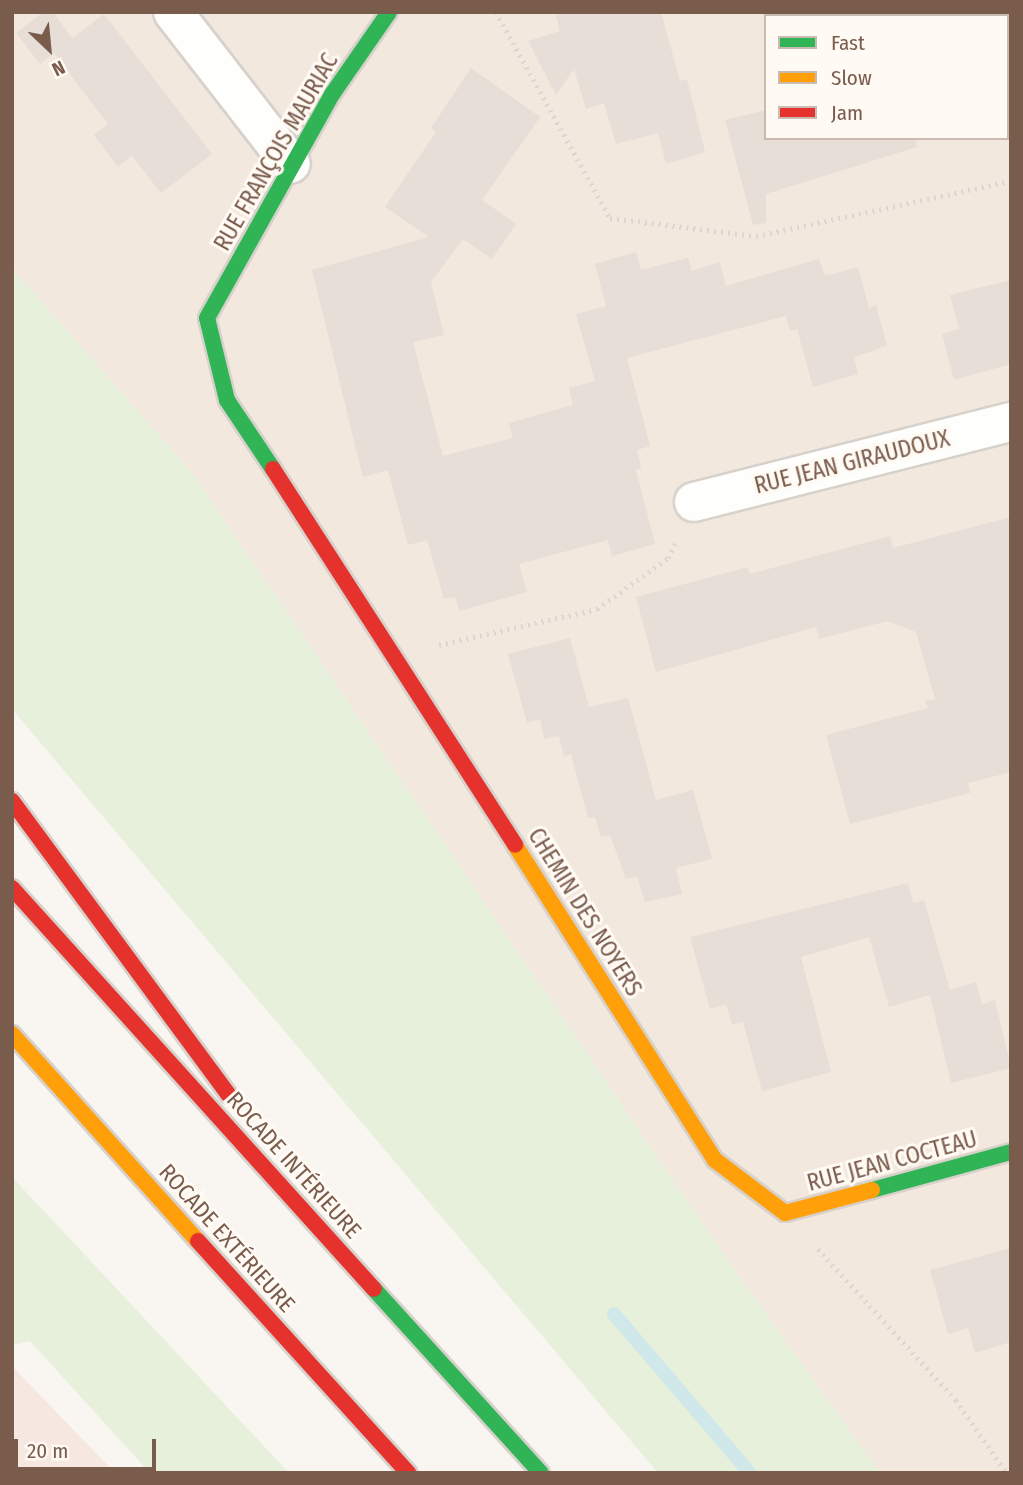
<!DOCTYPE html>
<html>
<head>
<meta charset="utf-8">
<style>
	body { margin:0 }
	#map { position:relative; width:1023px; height:1485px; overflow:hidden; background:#f9f5f0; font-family:"Fira Sans Condensed",sans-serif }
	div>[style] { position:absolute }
	.residential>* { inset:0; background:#f2e8de }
	.commercial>* { inset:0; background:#f6e8e1 }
	.green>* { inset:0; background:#e7f0db }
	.stream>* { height:14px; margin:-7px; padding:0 7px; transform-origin:7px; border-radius:7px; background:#d0e8ea }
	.building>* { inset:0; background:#e6ded7 }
	.path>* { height:4.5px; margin-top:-2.25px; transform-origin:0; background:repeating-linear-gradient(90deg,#dcd5d0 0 2px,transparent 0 7px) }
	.roads { filter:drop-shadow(2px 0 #d7d1cb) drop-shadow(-2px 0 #d7d1cb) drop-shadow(0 2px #d7d1cb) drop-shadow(0 -2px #d7d1cb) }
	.street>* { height:38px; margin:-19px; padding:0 19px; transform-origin:19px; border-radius:19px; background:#fefefd }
	.fast>* { height:16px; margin:-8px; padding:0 8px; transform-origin:8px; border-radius:8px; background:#30b455 }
	.slow>* { height:16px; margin:-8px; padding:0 8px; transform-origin:8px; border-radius:8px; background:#ff9f0a }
	.jam>* { height:16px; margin:-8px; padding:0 8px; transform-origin:8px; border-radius:8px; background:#e5322d }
	span { translate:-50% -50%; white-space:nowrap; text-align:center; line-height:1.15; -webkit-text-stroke:6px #fffaf3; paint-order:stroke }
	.street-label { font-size:23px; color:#7a5c4d }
	.frame { position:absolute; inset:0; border:14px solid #7a5c4d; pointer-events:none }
	.legend { position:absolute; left:764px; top:14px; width:245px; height:126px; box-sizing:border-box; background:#fffaf3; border:2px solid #cabbb1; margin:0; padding:9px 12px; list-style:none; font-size:21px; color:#7a5c4d }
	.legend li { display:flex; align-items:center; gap:14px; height:35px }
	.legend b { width:35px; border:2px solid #cabbb1 }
	.north { position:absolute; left:14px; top:14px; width:70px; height:70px; -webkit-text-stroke:5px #fffaf3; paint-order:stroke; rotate:154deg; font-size:19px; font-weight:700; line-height:28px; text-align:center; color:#7a5c4d }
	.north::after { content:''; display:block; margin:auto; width:24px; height:32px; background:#7a5c4d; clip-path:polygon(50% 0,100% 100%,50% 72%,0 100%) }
	.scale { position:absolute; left:14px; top:1439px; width:142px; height:32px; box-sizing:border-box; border:4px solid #7a5c4d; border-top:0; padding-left:9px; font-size:21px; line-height:24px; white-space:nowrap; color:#7a5c4d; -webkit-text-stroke:5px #fffaf3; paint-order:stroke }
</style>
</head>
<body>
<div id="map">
	<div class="residential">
		<div style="clip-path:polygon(evenodd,12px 12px,1011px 12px,1011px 1473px,880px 1473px,722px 1252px,193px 474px,12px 268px,12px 12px,766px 16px,1007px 16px,1007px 138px,766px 138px,766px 16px)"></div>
	</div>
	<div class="commercial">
		<div style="clip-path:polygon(12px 1366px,115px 1473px,12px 1473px)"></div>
	</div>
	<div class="green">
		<div style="clip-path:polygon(12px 268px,193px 474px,722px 1252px,880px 1473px,658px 1473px,12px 709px)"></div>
		<div style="clip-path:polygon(12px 1177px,289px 1473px,150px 1473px,30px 1341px,12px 1345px)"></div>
	</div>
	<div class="stream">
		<div style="left:614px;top:1314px;width:209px;rotate:49.5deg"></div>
	</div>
	<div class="building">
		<div style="clip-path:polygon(43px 12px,53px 12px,72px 38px,57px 50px,104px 14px,212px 154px,161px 193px,132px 156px,118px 167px,94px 135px,108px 124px,81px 89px,54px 53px,40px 64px,16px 33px)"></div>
		<div style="clip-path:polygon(555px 12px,661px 12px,680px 81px,687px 79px,705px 152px,666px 164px,658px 133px,616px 144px,604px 103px,586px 109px,574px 69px,556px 95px,528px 41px,560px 31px)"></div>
		<div style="clip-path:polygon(471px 68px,540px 117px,482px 200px,516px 224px,492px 259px,463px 239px,431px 282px,444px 335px,413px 342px,443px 456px,513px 438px,509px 423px,573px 405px,569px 388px,595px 381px,576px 314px,606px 306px,595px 264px,636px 252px,641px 270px,688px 258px,692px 271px,720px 262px,726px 286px,819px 259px,825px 276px,858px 267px,869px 308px,876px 305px,887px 346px,854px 357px,858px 374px,813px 387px,797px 329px,790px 331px,786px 316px,627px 358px,650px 446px,637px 450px,641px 468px,636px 470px,655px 544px,612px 556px,608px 540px,519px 564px,527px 592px,459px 611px,455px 597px,444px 599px,427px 540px,408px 545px,388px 470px,363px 477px,312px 270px,429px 237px,385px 207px,436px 132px,431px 128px)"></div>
		<div style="clip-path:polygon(766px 110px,766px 138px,916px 138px,917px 147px,766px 194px,766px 223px,753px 225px,725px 120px)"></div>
		<div style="clip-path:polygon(1011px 280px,1011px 364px,954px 380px,942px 334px,959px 329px,950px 295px)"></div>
		<div style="clip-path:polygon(1011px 517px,1011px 772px,968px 783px,970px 793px,850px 824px,826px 735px,928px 708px,925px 701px,935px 699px,916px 632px,888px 621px,819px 639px,816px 627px,656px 672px,636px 597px,748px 567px,750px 574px,890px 536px,893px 548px)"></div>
		<div style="clip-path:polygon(570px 638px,589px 707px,628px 698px,656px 800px,693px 790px,712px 859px,676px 868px,682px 894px,645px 902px,637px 876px,626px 879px,610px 835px,601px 837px,595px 817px,588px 818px,571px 754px,564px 756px,559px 736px,544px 739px,540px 719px,527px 723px,508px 654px)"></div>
		<div style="clip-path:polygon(908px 883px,913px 903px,924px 900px,950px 990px,976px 982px,982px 1004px,995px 1000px,1011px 1068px,951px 1083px,930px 995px,889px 1007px,869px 937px,801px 957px,831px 1072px,762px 1091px,743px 1022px,732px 1025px,726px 1004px,710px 1009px,690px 937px)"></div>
		<div style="clip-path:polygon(1011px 1248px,1011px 1342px,975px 1353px,968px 1328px,948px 1334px,930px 1270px)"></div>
	</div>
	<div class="path">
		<div style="left:496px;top:12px;width:235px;rotate:61deg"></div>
		<div style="left:610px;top:218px;width:147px;rotate:7deg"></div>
		<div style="left:756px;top:236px;width:261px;rotate:-12.2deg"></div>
		<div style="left:439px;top:645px;width:162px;rotate:-12.8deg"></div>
		<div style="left:597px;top:609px;width:87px;rotate:-35.7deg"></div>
		<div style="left:668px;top:558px;width:19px;rotate:-65deg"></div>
		<div style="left:818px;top:1249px;width:205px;rotate:47.6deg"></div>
		<div style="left:956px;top:1400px;width:89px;rotate:55.1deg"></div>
	</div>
	<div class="roads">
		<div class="street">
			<div style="left:173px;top:12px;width:192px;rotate:52.2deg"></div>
			<div style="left:1011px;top:20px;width:10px;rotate:90deg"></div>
			<div style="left:694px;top:502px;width:327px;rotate:-14.2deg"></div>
		</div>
		<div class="fast">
			<div style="left:273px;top:469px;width:83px;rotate:-123.7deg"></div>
			<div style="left:227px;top:400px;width:84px;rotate:-103.7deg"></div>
			<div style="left:207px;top:318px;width:258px;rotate:-60.8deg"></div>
			<div style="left:333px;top:93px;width:98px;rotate:-55.3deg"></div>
			<div style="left:872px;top:1190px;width:144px;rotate:-15.3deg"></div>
			<div style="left:374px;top:1289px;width:248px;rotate:47.8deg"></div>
		</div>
		<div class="slow">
			<div style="left:515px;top:845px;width:373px;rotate:57.6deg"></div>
			<div style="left:715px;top:1160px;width:88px;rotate:37.1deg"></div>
			<div style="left:785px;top:1213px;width:90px;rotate:-14.8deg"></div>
			<div style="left:12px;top:1034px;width:278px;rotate:48.1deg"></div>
		</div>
		<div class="jam">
			<div style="left:273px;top:469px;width:447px;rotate:57.2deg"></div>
			<div style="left:12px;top:801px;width:365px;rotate:53.6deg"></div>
			<div style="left:12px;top:888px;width:540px;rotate:47.93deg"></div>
			<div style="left:198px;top:1241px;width:313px;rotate:47.8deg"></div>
		</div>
	</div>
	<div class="street-label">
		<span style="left:276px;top:152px;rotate:-60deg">RUE FRANÇOIS MAURIAC</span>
		<span style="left:852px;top:462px;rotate:-14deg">RUE JEAN GIRAUDOUX</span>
		<span style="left:585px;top:912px;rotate:58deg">CHEMIN DES NOYERS</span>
		<span style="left:892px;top:1161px;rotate:-15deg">RUE JEAN COCTEAU</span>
		<span style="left:294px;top:1165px;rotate:48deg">ROCADE INTÉRIEURE</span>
		<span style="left:227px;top:1238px;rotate:48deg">ROCADE EXTÉRIEURE</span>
	</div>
	<div class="frame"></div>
	<ul class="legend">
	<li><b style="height:9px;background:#30b455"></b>Fast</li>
	<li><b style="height:9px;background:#ff9f0a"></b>Slow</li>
	<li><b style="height:9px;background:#e5322d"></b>Jam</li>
	</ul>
	<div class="north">N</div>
	<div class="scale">20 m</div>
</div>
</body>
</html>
